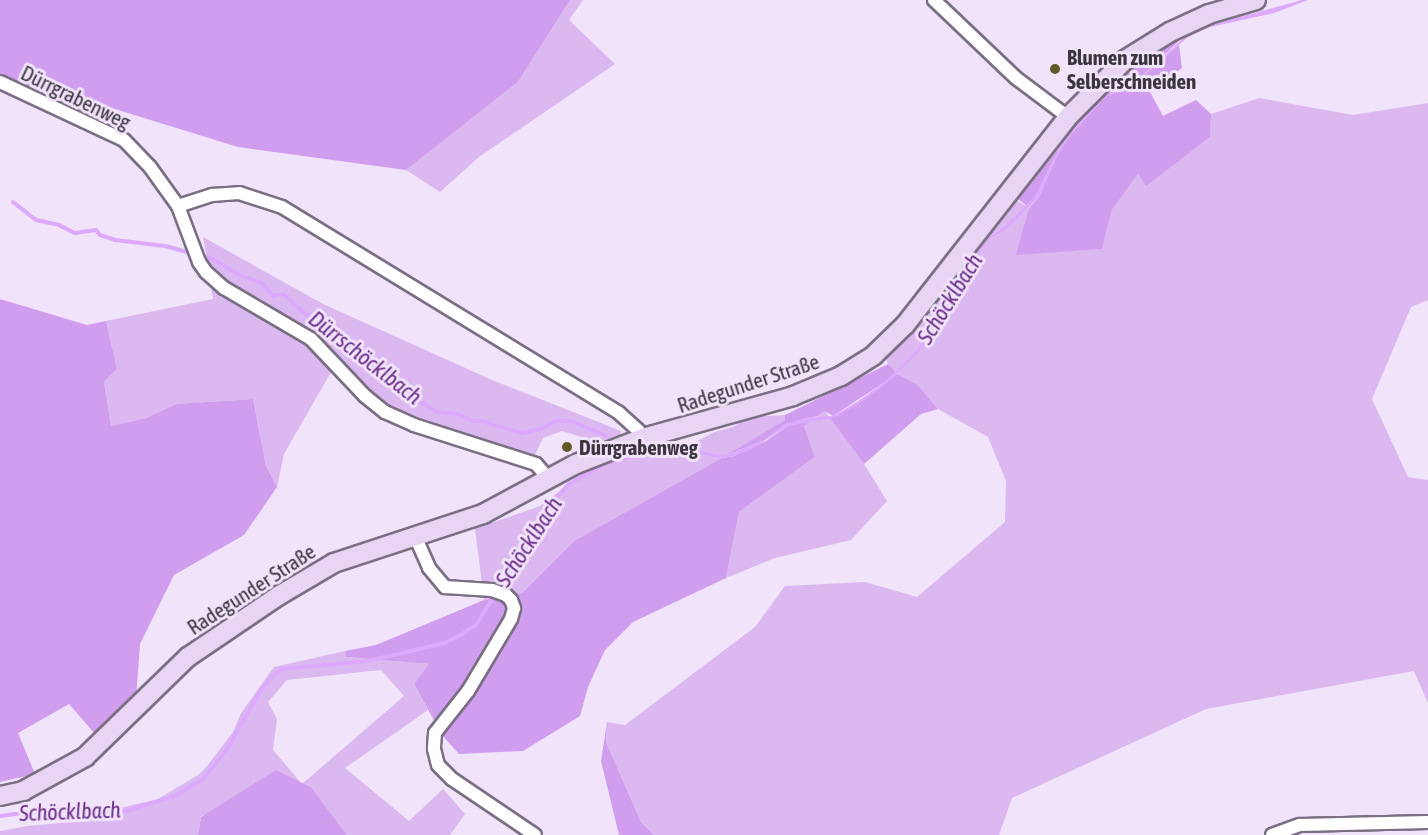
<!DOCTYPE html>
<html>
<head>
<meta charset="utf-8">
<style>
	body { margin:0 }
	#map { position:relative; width:1428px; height:835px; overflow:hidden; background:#f0e3fa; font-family:"Asap Condensed",sans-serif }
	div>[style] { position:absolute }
	.green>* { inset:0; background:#dbb9f0 }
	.forest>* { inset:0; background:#d09def }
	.water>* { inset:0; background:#dca9fc }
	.stream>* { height:4px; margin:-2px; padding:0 2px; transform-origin:2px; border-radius:2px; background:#dca9fc }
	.roads { filter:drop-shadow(2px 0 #7b6f83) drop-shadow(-2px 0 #7b6f83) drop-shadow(0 2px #7b6f83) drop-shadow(0 -2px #7b6f83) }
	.minor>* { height:12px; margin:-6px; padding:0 6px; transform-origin:6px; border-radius:6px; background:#fff }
	.secondary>* { height:18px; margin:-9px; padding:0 9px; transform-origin:9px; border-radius:9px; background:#e8d5f3 }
	.dots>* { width:16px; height:16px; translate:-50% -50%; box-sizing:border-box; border:3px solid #f0e3fa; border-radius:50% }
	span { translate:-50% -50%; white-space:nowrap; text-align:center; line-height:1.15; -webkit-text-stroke:6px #f0e3fa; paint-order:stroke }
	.poi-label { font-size:21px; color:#3b363e; font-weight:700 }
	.left { translate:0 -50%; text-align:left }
	.street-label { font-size:21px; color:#3b363e }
	.water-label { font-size:22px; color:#6a2c8a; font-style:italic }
</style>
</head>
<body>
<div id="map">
	<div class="green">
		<div style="clip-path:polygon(570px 0,583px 0,569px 20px,615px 64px,479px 157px,440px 192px,406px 170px,518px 82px)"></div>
		<div style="clip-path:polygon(1259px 98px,1353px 115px,1428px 103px,1428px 300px,1411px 307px,1372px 399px,1408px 477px,1428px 480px,1428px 703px,1414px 671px,1206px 709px,1012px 798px,999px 835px,654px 835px,641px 822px,606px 742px,607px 722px,625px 725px,755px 627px,785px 586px,865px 582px,917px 597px,1005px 522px,1006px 481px,988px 437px,938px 409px,917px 384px,897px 374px,888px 364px,884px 353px,1012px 198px,1031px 209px,1017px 254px,1102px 249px,1112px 210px,1138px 174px,1146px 185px,1210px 137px,1211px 114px)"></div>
		<div style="clip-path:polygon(203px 237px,323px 304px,492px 380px,621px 431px,620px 435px,598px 442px,562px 431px,543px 438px,534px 457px,387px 406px,365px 389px,343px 362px,276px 310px,209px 269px)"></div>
		<div style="clip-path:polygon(211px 287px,281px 324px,302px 338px,334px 367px,284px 454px,277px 487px,266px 466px,253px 399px,176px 404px,146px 418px,111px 426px,104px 382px,117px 369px,106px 321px,213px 299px)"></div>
		<div style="clip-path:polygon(825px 411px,864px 464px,887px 501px,851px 540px,775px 558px,726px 578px,739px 512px,815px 457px,804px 426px)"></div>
		<div style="clip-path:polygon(785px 415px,785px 420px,722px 458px,574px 541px,522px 593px,484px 600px,475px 529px,540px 506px,569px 484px,606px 463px,694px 443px,714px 432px,733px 427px,748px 417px)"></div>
		<div style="clip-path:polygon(evenodd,345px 651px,346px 657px,430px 664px,414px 684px,428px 710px,345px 768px,409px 821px,443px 789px,465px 814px,450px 835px,347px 835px,312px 788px,302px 785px,201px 816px,198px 835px,0 835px,0 831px,28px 826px,115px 818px,116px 809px,158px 799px,198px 775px,207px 766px,233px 732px,241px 713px,274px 667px,345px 651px,381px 670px,404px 696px,302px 784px,273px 750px,277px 719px,268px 702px,287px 680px,381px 670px)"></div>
	</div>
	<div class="forest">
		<div style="clip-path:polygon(0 0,570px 0,518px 82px,406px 170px,238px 147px,102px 105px,90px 119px,0 82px)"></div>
		<div style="clip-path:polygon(1178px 35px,1179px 41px,1143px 75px,1127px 86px,1107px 93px,1135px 67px)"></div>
		<div style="clip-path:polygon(1179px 45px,1182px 68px,1150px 92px,1163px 116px,1196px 100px,1211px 114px,1210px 137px,1146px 186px,1138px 174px,1112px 210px,1102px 249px,1016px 255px,1029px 208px,1039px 197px,1056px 158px,1068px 138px,1106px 96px,1128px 89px)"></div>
		<div style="clip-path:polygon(1060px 147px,1036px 195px,1027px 206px,1018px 199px)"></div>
		<div style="clip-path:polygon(0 299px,87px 325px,106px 321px,117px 369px,104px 382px,111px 426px,146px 418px,176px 404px,253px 399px,266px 466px,277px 487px,244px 535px,174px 575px,140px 644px,136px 698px,93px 767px,89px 746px,95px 734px,69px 704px,18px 733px,35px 774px,0 782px)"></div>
		<div style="clip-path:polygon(888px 364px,896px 372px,885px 382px,833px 416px,825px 411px,818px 416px,786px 424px,764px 440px,725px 456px,785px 420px,785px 415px)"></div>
		<div style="clip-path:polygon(897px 374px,917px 384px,938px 409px,921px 414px,864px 464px,830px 418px,858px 404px)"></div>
		<div style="clip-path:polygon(814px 419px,804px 426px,815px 457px,739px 512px,726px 578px,633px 622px,605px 650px,588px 687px,580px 716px,523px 751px,459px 754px,442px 735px,414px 684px,429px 664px,346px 657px,345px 651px,376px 645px,484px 600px,522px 593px,574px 541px,722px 458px,734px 456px,766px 441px,788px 426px)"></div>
		<div style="clip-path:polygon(607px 722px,606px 742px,641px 822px,654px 835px,619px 835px,601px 761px)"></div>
		<div style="clip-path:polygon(276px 770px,312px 788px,347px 835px,198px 835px,201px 817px)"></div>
	</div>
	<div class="water">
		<div style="clip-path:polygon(1302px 0,1308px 0,1274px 13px,1210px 27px,1188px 37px,1128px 89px,1106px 96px,1068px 138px,1056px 158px,1039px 197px,1004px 231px,989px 239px,964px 273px,920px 351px,887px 383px,858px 404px,834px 418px,788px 426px,752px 449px,734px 456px,722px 458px,666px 449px,635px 456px,674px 446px,725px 456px,764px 440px,786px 424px,804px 418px,833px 416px,857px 402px,885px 382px,918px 349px,962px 270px,988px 238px,1004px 227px,1036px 195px,1054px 157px,1068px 134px,1103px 95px,1127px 86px,1143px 75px,1187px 35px,1203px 27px)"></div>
	</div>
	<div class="stream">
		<div style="left:13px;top:202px;width:29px;rotate:38deg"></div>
		<div style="left:36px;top:220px;width:24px;rotate:12deg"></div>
		<div style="left:59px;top:225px;width:18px;rotate:27deg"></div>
		<div style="left:75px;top:233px;width:21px;rotate:-8deg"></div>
		<div style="left:96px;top:230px;width:6px;rotate:51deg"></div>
		<div style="left:100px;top:235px;width:16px;rotate:18deg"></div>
		<div style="left:115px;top:240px;width:50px;rotate:6.8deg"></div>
		<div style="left:165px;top:246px;width:23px;rotate:15deg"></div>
		<div style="left:201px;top:256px;width:12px;rotate:14deg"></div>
		<div style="left:213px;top:259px;width:26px;rotate:32deg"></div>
		<div style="left:235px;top:273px;width:30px;rotate:21deg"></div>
		<div style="left:263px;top:284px;width:16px;rotate:50deg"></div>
		<div style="left:273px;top:296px;width:10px;rotate:-11deg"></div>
		<div style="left:283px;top:294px;width:36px;rotate:42deg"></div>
		<div style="left:310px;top:318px;width:30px;rotate:33deg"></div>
		<div style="left:335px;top:334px;width:14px;rotate:54deg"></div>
		<div style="left:343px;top:345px;width:37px;rotate:34deg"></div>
		<div style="left:374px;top:366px;width:22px;rotate:47deg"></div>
		<div style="left:389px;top:382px;width:57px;rotate:32deg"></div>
		<div style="left:437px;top:412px;width:21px;rotate:5deg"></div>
		<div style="left:458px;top:414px;width:16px;rotate:27deg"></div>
		<div style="left:472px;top:421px;width:9px"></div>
		<div style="left:481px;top:421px;width:43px;rotate:16.3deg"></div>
		<div style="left:522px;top:433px;width:19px;rotate:-12deg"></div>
		<div style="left:541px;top:429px;width:16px;rotate:-30deg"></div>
		<div style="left:555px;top:421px;width:16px"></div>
		<div style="left:571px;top:421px;width:39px;rotate:23deg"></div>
		<div style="left:0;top:816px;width:46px;rotate:-7.4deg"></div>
		<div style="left:46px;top:810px;width:80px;rotate:0.7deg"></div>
		<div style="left:126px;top:811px;width:51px;rotate:-17deg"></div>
		<div style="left:175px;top:796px;width:31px;rotate:-31deg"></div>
		<div style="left:202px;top:780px;width:40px;rotate:-51deg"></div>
		<div style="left:227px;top:749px;width:64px;rotate:-60.3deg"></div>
		<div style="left:259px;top:693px;width:19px;rotate:-54deg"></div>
		<div style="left:270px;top:678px;width:15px;rotate:-37deg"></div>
		<div style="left:282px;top:669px;width:86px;rotate:-5.3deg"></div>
		<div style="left:368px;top:661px;width:79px;rotate:-13.2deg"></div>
		<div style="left:445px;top:643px;width:18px;rotate:-27deg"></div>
		<div style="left:461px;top:635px;width:18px;rotate:-34deg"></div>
		<div style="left:476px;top:625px;width:141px;rotate:-58.3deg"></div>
		<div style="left:550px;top:505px;width:28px;rotate:-48deg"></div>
		<div style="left:569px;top:484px;width:43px;rotate:-29.6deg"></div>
		<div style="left:606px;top:463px;width:34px;rotate:-14deg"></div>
	</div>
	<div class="roads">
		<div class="minor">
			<div style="left:934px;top:0;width:113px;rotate:43.6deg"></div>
			<div style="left:1016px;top:78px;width:65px;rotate:36.9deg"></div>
			<div style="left:0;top:82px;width:137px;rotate:25.1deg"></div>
			<div style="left:124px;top:140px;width:37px;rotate:46deg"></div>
			<div style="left:150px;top:167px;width:48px;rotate:54.3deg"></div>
			<div style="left:178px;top:206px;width:60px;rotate:69.4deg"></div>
			<div style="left:199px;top:262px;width:12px;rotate:55deg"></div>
			<div style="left:206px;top:272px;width:24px;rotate:42deg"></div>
			<div style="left:224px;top:288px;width:101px;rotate:30.4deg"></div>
			<div style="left:311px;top:339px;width:79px;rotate:46.5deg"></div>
			<div style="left:365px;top:396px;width:26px;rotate:39deg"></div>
			<div style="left:385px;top:412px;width:32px;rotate:24deg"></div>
			<div style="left:414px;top:425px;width:128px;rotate:17.7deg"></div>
			<div style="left:536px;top:464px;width:20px;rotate:49deg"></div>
			<div style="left:178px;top:206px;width:36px;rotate:-18deg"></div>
			<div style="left:212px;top:195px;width:27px;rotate:-4deg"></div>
			<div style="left:239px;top:193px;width:45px;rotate:18deg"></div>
			<div style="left:282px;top:207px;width:395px;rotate:31.4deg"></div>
			<div style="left:619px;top:413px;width:25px;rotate:42deg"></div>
			<div style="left:638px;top:430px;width:9px;rotate:58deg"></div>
			<div style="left:415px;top:536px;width:35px;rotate:66deg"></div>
			<div style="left:429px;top:568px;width:25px;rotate:50deg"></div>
			<div style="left:445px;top:587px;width:47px;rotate:3.7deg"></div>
			<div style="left:492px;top:590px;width:15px;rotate:20deg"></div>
			<div style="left:506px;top:595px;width:7px;rotate:45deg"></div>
			<div style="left:511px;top:600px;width:9px;rotate:69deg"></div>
			<div style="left:514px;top:608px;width:11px;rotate:105deg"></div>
			<div style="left:511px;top:619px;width:84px;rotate:120.8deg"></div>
			<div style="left:468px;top:691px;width:53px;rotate:128.2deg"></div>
			<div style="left:435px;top:733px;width:16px;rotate:94deg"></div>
			<div style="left:434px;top:749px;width:16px;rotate:76deg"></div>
			<div style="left:438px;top:765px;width:20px;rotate:45deg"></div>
			<div style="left:452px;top:779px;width:100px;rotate:34deg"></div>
			<div style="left:1272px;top:835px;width:30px;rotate:-20deg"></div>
			<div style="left:1300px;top:825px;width:128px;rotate:-1.3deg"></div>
		</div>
		<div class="secondary">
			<div style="left:0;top:796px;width:24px;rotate:-12deg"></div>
			<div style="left:23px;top:791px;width:71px;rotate:-28.7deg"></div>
			<div style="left:85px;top:757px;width:144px;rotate:-44.2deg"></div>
			<div style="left:188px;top:657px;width:109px;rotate:-34.1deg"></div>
			<div style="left:278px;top:596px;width:65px;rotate:-30.5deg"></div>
			<div style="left:334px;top:563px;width:157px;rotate:-18.2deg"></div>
			<div style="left:483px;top:514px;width:106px;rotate:-28.3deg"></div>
			<div style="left:576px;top:464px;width:72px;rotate:-21.2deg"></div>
			<div style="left:643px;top:438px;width:156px;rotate:-15.6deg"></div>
			<div style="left:793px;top:396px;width:52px;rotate:-22.6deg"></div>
			<div style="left:841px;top:376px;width:39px;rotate:-32deg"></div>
			<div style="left:874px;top:355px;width:43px;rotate:-44.1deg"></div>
			<div style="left:905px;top:325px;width:264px;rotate:-51.9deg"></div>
			<div style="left:1068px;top:117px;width:81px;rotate:-45deg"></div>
			<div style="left:1125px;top:60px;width:53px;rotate:-31.9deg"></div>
			<div style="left:1170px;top:32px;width:43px;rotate:-24.8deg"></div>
			<div style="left:1209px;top:14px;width:49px;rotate:-16.6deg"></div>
		</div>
	</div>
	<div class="dots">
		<div style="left:1055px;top:69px;background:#605926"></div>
		<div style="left:567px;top:447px;background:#605926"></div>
	</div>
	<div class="poi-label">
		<span class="left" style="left:1067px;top:69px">Blumen zum<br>Selberschneiden</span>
		<span class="left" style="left:579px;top:447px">Dürrgrabenweg</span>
	</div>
	<div class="street-label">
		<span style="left:76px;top:97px;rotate:26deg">Dürrgrabenweg</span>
		<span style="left:748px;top:383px;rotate:-18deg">Radegunder Straße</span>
		<span style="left:251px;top:589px;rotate:-33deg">Radegunder Straße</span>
	</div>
	<div class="water-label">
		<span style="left:950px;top:299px;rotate:-58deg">Schöcklbach</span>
		<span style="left:365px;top:358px;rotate:38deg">Dürrschöcklbach</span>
		<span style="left:529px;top:542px;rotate:-57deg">Schöcklbach</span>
		<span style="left:70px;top:812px;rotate:-2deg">Schöcklbach</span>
	</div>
</div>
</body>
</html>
